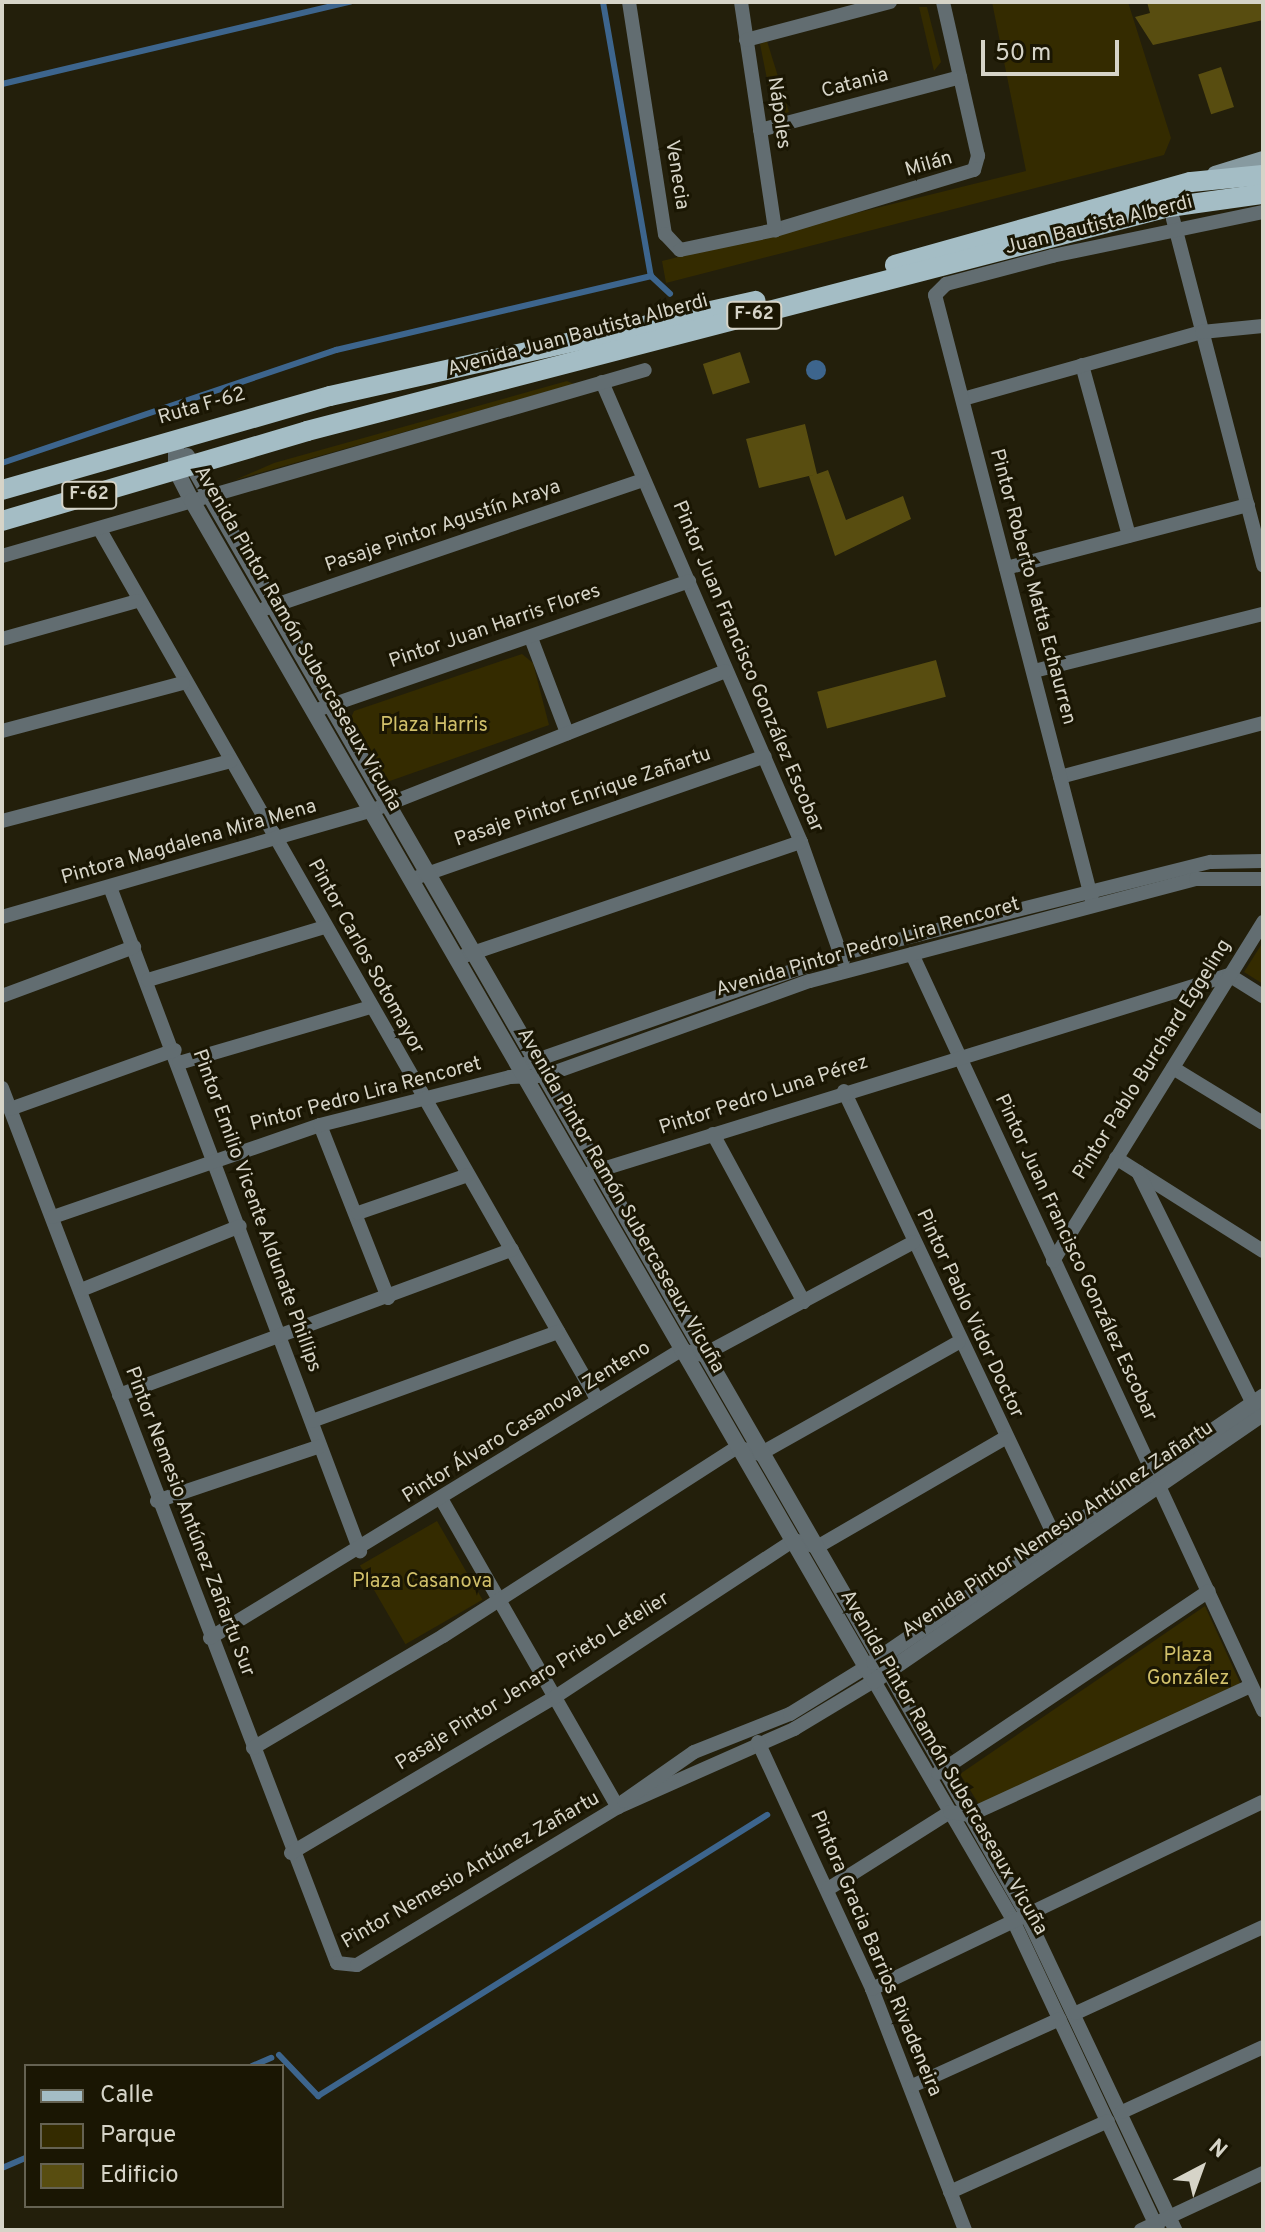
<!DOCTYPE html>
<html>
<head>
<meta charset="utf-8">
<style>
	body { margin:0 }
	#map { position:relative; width:1265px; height:2232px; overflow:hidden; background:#231f0b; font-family:Overpass,sans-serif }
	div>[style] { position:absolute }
	.green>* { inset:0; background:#342b00; transform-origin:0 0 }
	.water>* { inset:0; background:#3d658d }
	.round { border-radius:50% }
	.stream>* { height:6px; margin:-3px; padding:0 3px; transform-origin:3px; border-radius:3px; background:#3d658d }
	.building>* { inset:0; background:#584d10; transform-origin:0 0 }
	.minor>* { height:14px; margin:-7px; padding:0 7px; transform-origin:7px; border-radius:7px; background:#626d71 }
	.tertiary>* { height:16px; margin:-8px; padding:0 8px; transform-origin:8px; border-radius:8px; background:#626d71 }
	.secondary>* { height:16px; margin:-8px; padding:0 8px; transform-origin:8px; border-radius:8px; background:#879aa0 }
	.primary>* { height:20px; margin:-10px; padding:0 10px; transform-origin:10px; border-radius:10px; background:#a4bdc5 }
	span { translate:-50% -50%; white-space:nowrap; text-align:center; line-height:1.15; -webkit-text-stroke:6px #1a1603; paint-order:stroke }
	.shield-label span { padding:2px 6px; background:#1a1603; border:2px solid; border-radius:6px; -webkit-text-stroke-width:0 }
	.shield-label { font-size:18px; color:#d6d4c8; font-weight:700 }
	.street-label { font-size:20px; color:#d6d4c8 }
	.park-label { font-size:20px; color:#d1c06a }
	.frame { position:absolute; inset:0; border:4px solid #d6d4c8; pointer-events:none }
	.legend { position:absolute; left:24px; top:2064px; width:260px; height:144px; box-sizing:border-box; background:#1a1603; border:2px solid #656252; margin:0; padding:10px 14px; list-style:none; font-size:24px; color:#d6d4c8 }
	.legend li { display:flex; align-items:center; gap:16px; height:40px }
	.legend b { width:40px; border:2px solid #656252 }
	.north { position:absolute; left:1161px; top:2128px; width:80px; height:80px; -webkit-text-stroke:6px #1a1603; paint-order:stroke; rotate:41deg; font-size:22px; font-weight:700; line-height:32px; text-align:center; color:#d6d4c8 }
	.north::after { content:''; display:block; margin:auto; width:28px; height:36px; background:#d6d4c8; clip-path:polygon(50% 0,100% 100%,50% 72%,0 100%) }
	.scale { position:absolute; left:981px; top:40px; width:138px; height:36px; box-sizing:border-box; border:4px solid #d6d4c8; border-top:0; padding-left:10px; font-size:24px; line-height:28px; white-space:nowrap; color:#d6d4c8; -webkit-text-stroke:6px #1a1603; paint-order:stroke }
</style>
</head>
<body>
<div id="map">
	<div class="green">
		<div style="clip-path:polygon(992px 2px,1128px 2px,1171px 138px,1164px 155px,666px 283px,662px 261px,1026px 171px)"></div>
		<div style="clip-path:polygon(919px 7px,927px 7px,941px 62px,934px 71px)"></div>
		<div style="clip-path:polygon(767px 41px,789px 112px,780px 115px,774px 114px,760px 44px)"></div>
		<div style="clip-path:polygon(567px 381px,574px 384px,235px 480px,274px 463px)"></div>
		<div style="clip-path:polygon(522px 654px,533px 663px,549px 725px,387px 782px,351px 718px,354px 711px)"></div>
		<div style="clip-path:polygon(1263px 942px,1263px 984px,1244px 972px)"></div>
		<div style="left:437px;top:1521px;width:91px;height:89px;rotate:60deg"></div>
		<div style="clip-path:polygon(1205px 1606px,1242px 1687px,980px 1806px,960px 1774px)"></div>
	</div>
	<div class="water">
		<div class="round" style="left:806px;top:360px;width:20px;height:20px"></div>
	</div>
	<div class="stream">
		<div style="left:603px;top:2px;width:278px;rotate:80.1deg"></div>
		<div style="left:651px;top:276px;width:26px;rotate:43deg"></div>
		<div style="left:2px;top:84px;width:358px;rotate:-13.3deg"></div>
		<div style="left:2px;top:463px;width:353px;rotate:-18.7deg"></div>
		<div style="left:336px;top:350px;width:324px;rotate:-13.2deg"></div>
		<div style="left:279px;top:2055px;width:57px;rotate:46.4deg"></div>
		<div style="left:318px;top:2096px;width:530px;rotate:-32.04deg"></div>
		<div style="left:252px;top:2066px;width:21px;rotate:-23deg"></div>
		<div style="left:2px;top:2168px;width:26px;rotate:-23deg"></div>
	</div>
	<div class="building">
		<div style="clip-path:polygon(1147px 2px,1263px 2px,1263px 20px,1153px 45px,1135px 17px,1150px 13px)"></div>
		<div style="left:1221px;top:67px;width:42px;height:24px;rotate:72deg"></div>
		<div style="left:740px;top:352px;width:32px;height:39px;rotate:72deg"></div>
		<div style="clip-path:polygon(805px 424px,817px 474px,828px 470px,846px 520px,903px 496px,911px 519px,835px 556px,809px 476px,817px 474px,759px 488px,746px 439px)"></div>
		<div style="left:936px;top:660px;width:38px;height:123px;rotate:75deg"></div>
	</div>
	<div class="minor">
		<div style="left:629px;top:2px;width:235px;rotate:81.2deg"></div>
		<div style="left:665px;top:234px;width:22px;rotate:47deg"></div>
		<div style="left:680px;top:250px;width:97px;rotate:-11.9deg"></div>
		<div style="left:775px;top:230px;width:208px;rotate:-16.8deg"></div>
		<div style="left:974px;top:170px;width:15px;rotate:-74deg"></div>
		<div style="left:978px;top:156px;width:158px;rotate:-102.8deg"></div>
		<div style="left:741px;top:2px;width:231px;rotate:81.5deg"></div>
		<div style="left:746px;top:40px;width:149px;rotate:-14.8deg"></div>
		<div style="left:760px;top:130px;width:207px;rotate:-14.8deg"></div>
		<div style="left:1173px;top:219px;width:358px;rotate:75.4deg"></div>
		<div style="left:1082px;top:365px;width:177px;rotate:74.6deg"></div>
		<div style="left:602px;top:382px;width:501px;rotate:66.61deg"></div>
		<div style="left:801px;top:842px;width:126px;rotate:70.6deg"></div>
		<div style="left:963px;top:399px;width:248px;rotate:-15.7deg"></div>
		<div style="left:1202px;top:332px;width:61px;rotate:-5.6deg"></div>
		<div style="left:100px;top:530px;width:1003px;rotate:60.24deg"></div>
		<div style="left:2px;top:556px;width:669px;rotate:-16.13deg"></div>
		<div style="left:1006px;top:568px;width:250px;rotate:-14.6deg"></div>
		<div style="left:264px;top:609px;width:400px;rotate:-18.8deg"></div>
		<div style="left:531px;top:638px;width:102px;rotate:69.2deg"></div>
		<div style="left:2px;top:639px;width:140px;rotate:-15.7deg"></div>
		<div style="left:1034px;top:671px;width:236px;rotate:-14deg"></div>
		<div style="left:314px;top:711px;width:397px;rotate:-19.1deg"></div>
		<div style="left:2px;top:731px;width:187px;rotate:-14.9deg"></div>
		<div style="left:1060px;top:777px;width:210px;rotate:-14.9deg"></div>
		<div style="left:2px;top:821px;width:236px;rotate:-14.7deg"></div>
		<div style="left:418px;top:877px;width:367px;rotate:-19.2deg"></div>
		<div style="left:110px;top:887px;width:710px;rotate:69.37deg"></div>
		<div style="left:1093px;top:904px;width:629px;rotate:-104.54deg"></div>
		<div style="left:935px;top:295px;width:16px;rotate:-45deg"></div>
		<div style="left:946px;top:284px;width:110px;rotate:-14.8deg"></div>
		<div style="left:1052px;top:256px;width:216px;rotate:-11.8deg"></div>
		<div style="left:2px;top:917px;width:386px;rotate:-16.1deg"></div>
		<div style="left:373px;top:810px;width:379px;rotate:-21.5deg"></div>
		<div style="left:912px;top:954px;width:834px;rotate:65.1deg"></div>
		<div style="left:458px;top:958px;width:362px;rotate:-18.7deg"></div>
		<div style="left:148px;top:980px;width:185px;rotate:-16.7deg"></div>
		<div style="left:2px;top:996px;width:141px;rotate:-20.4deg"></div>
		<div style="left:179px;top:1063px;width:200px;rotate:-16.3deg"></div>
		<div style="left:525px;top:1064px;width:335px;rotate:-19.2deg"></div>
		<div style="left:841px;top:954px;width:381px;rotate:-14deg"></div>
		<div style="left:1211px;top:862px;width:52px;rotate:-1.1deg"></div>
		<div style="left:1173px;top:1068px;width:105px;rotate:31.4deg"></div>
		<div style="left:2px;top:1088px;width:937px;rotate:69.05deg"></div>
		<div style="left:337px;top:1963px;width:20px;rotate:6deg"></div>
		<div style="left:357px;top:1965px;width:305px;rotate:-31.2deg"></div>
		<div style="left:618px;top:1807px;width:193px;rotate:-23.9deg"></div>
		<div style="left:794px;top:1729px;width:93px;rotate:-31deg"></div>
		<div style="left:874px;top:1681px;width:274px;rotate:59.8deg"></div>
		<div style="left:1012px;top:1918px;width:344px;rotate:64.9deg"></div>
		<div style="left:844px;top:1091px;width:505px;rotate:64.7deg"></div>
		<div style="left:10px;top:1109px;width:175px;rotate:-19.7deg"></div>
		<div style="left:320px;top:1125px;width:186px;rotate:68.5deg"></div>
		<div style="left:713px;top:1134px;width:191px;rotate:61.6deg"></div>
		<div style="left:1116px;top:1158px;width:174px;rotate:32.3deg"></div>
		<div style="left:1138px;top:1172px;width:268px;rotate:63.6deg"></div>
		<div style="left:590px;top:1173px;width:669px;rotate:-17.22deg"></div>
		<div style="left:1229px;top:975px;width:40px;rotate:32deg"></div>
		<div style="left:358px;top:1213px;width:116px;rotate:-19.1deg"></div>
		<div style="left:53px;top:1217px;width:282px;rotate:-19deg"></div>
		<div style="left:320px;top:1125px;width:196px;rotate:-14.2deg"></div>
		<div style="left:510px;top:1077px;width:34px;rotate:-2deg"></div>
		<div style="left:544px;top:1076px;width:282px;rotate:-19.7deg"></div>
		<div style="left:810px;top:981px;width:399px;rotate:-14.8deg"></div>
		<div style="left:1196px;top:879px;width:67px"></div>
		<div style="left:1053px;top:1261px;width:399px;rotate:-58.2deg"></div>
		<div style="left:81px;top:1290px;width:171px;rotate:-21.9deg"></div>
		<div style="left:119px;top:1395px;width:419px;rotate:-20.3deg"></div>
		<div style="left:312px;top:1421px;width:262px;rotate:-19.9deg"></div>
		<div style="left:157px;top:1501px;width:172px;rotate:-18.6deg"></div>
		<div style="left:443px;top:1502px;width:352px;rotate:60.2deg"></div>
		<div style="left:210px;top:1638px;width:552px;rotate:-31.44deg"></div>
		<div style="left:681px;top:1350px;width:23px;rotate:13deg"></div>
		<div style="left:703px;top:1355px;width:239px;rotate:-28.2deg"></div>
		<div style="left:888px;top:1671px;width:277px;rotate:60.4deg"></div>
		<div style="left:1025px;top:1912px;width:352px;rotate:64.7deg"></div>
		<div style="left:758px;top:1742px;width:272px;rotate:65.2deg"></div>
		<div style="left:872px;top:1989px;width:258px;rotate:68.9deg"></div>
		<div style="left:253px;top:1748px;width:221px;rotate:-30.5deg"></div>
		<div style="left:443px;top:1636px;width:350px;rotate:-32.7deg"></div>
		<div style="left:737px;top:1447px;width:24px;rotate:17deg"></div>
		<div style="left:760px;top:1454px;width:228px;rotate:-29.4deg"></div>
		<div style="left:938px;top:1773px;width:326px;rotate:-33.9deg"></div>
		<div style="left:624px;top:1801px;width:85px;rotate:-35deg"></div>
		<div style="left:694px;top:1752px;width:103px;rotate:-21.6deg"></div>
		<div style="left:790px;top:1714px;width:89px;rotate:-31.7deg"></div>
		<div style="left:291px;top:1853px;width:307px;rotate:-30.6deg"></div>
		<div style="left:555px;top:1697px;width:286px;rotate:-33.3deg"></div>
		<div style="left:794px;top:1540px;width:24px;rotate:17deg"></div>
		<div style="left:817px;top:1547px;width:217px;rotate:-30.1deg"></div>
		<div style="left:828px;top:1889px;width:144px;rotate:-32.3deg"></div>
		<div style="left:950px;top:1812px;width:20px;rotate:9deg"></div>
		<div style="left:970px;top:1815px;width:309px;rotate:-24.7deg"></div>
		<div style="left:872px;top:1989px;width:433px;rotate:-25.6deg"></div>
		<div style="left:1076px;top:2013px;width:206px;rotate:-24.7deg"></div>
		<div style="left:912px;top:2086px;width:162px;rotate:-24.4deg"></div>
		<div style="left:1122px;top:2112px;width:155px;rotate:-24.7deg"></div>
		<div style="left:950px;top:2192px;width:173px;rotate:-24.2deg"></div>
		<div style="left:1141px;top:2230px;width:135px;rotate:-25deg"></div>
	</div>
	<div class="tertiary">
		<div style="left:176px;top:440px;width:30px;rotate:90deg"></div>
		<div style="left:176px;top:470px;width:35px;rotate:63deg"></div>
		<div style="left:192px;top:501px;width:1363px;rotate:59.97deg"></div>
		<div style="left:874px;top:1681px;width:472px;rotate:-34.5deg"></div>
		<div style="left:187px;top:456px;width:1403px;rotate:60.02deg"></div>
		<div style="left:874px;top:1662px;width:471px;rotate:-34.3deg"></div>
	</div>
	<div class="secondary">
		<div style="left:1215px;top:174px;width:50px;rotate:-17.4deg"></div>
	</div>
	<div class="primary">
		<div style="left:895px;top:265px;width:307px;rotate:-15.7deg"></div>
		<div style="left:1191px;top:182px;width:72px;rotate:-5.6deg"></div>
		<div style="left:2px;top:490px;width:341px;rotate:-16deg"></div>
		<div style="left:330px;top:396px;width:436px;rotate:-12.6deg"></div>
		<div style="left:2px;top:521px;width:318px;rotate:-16.4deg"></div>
		<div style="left:307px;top:431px;width:891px;rotate:-14.57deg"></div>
		<div style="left:1169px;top:207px;width:95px;rotate:-7.9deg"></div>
	</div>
	<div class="shield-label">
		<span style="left:754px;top:315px">F-62</span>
		<span style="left:89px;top:495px">F-62</span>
	</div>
	<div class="street-label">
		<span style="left:855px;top:84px;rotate:-15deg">Catania</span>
		<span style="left:778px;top:113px;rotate:82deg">Nápoles</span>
		<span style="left:929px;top:165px;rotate:-16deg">Milán</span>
		<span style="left:676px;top:175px;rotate:81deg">Venecia</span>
		<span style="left:1099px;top:226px;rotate:-14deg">Juan Bautista Alberdi</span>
		<span style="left:578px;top:336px;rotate:-15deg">Avenida Juan Bautista Alberdi</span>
		<span style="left:202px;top:407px;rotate:-16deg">Ruta F-62</span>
		<span style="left:443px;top:527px;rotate:-19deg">Pasaje Pintor Agustín Araya</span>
		<span style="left:1032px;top:587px;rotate:75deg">Pintor Roberto Matta Echaurren</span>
		<span style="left:495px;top:627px;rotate:-19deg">Pintor Juan Harris Flores</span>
		<span style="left:297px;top:639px;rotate:60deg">Avenida Pintor Ramón Subercaseaux Vicuña</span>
		<span style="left:747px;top:667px;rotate:67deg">Pintor Juan Francisco González Escobar</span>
		<span style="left:583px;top:798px;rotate:-19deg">Pasaje Pintor Enrique Zañartu</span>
		<span style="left:189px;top:843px;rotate:-16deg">Pintora Magdalena Mira Mena</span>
		<span style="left:868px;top:948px;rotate:-16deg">Avenida Pintor Pedro Lira Rencoret</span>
		<span style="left:365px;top:957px;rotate:61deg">Pintor Carlos Sotomayor</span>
		<span style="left:1153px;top:1060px;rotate:-58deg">Pintor Pablo Burchard Eggeling</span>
		<span style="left:366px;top:1095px;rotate:-15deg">Pintor Pedro Lira Rencoret</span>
		<span style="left:764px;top:1096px;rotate:-18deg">Pintor Pedro Luna Pérez</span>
		<span style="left:620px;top:1201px;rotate:60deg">Avenida Pintor Ramón Subercaseaux Vicuña</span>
		<span style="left:256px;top:1211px;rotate:70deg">Pintor Emilio Vicente Aldunate Phillips</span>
		<span style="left:1075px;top:1258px;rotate:65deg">Pintor Juan Francisco González Escobar</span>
		<span style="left:969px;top:1314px;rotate:65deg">Pintor Pablo Vidor Doctor</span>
		<span style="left:527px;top:1423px;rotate:-32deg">Pintor Álvaro Casanova Zenteno</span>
		<span style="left:189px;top:1522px;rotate:69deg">Pintor Nemesio Antúnez Zañartu Sur</span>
		<span style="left:1058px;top:1530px;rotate:-34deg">Avenida Pintor Nemesio Antúnez Zañartu</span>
		<span style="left:533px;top:1682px;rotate:-32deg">Pasaje Pintor Jenaro Prieto Letelier</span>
		<span style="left:943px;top:1763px;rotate:60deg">Avenida Pintor Ramón Subercaseaux Vicuña</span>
		<span style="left:471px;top:1871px;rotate:-30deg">Pintor Nemesio Antúnez Zañartu</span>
		<span style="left:875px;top:1954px;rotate:67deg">Pintora Gracia Barrios Rivadeneira</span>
	</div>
	<div class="park-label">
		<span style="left:434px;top:726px">Plaza Harris</span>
		<span style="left:422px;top:1582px">Plaza Casanova</span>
		<span style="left:1188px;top:1668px">Plaza<br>González</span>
	</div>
	<div class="frame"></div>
	<ul class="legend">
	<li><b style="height:10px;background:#a4bdc5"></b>Calle</li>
	<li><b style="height:22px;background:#342b00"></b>Parque</li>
	<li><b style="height:22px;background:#584d10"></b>Edificio</li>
	</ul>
	<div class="north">N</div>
	<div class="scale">50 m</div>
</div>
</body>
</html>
